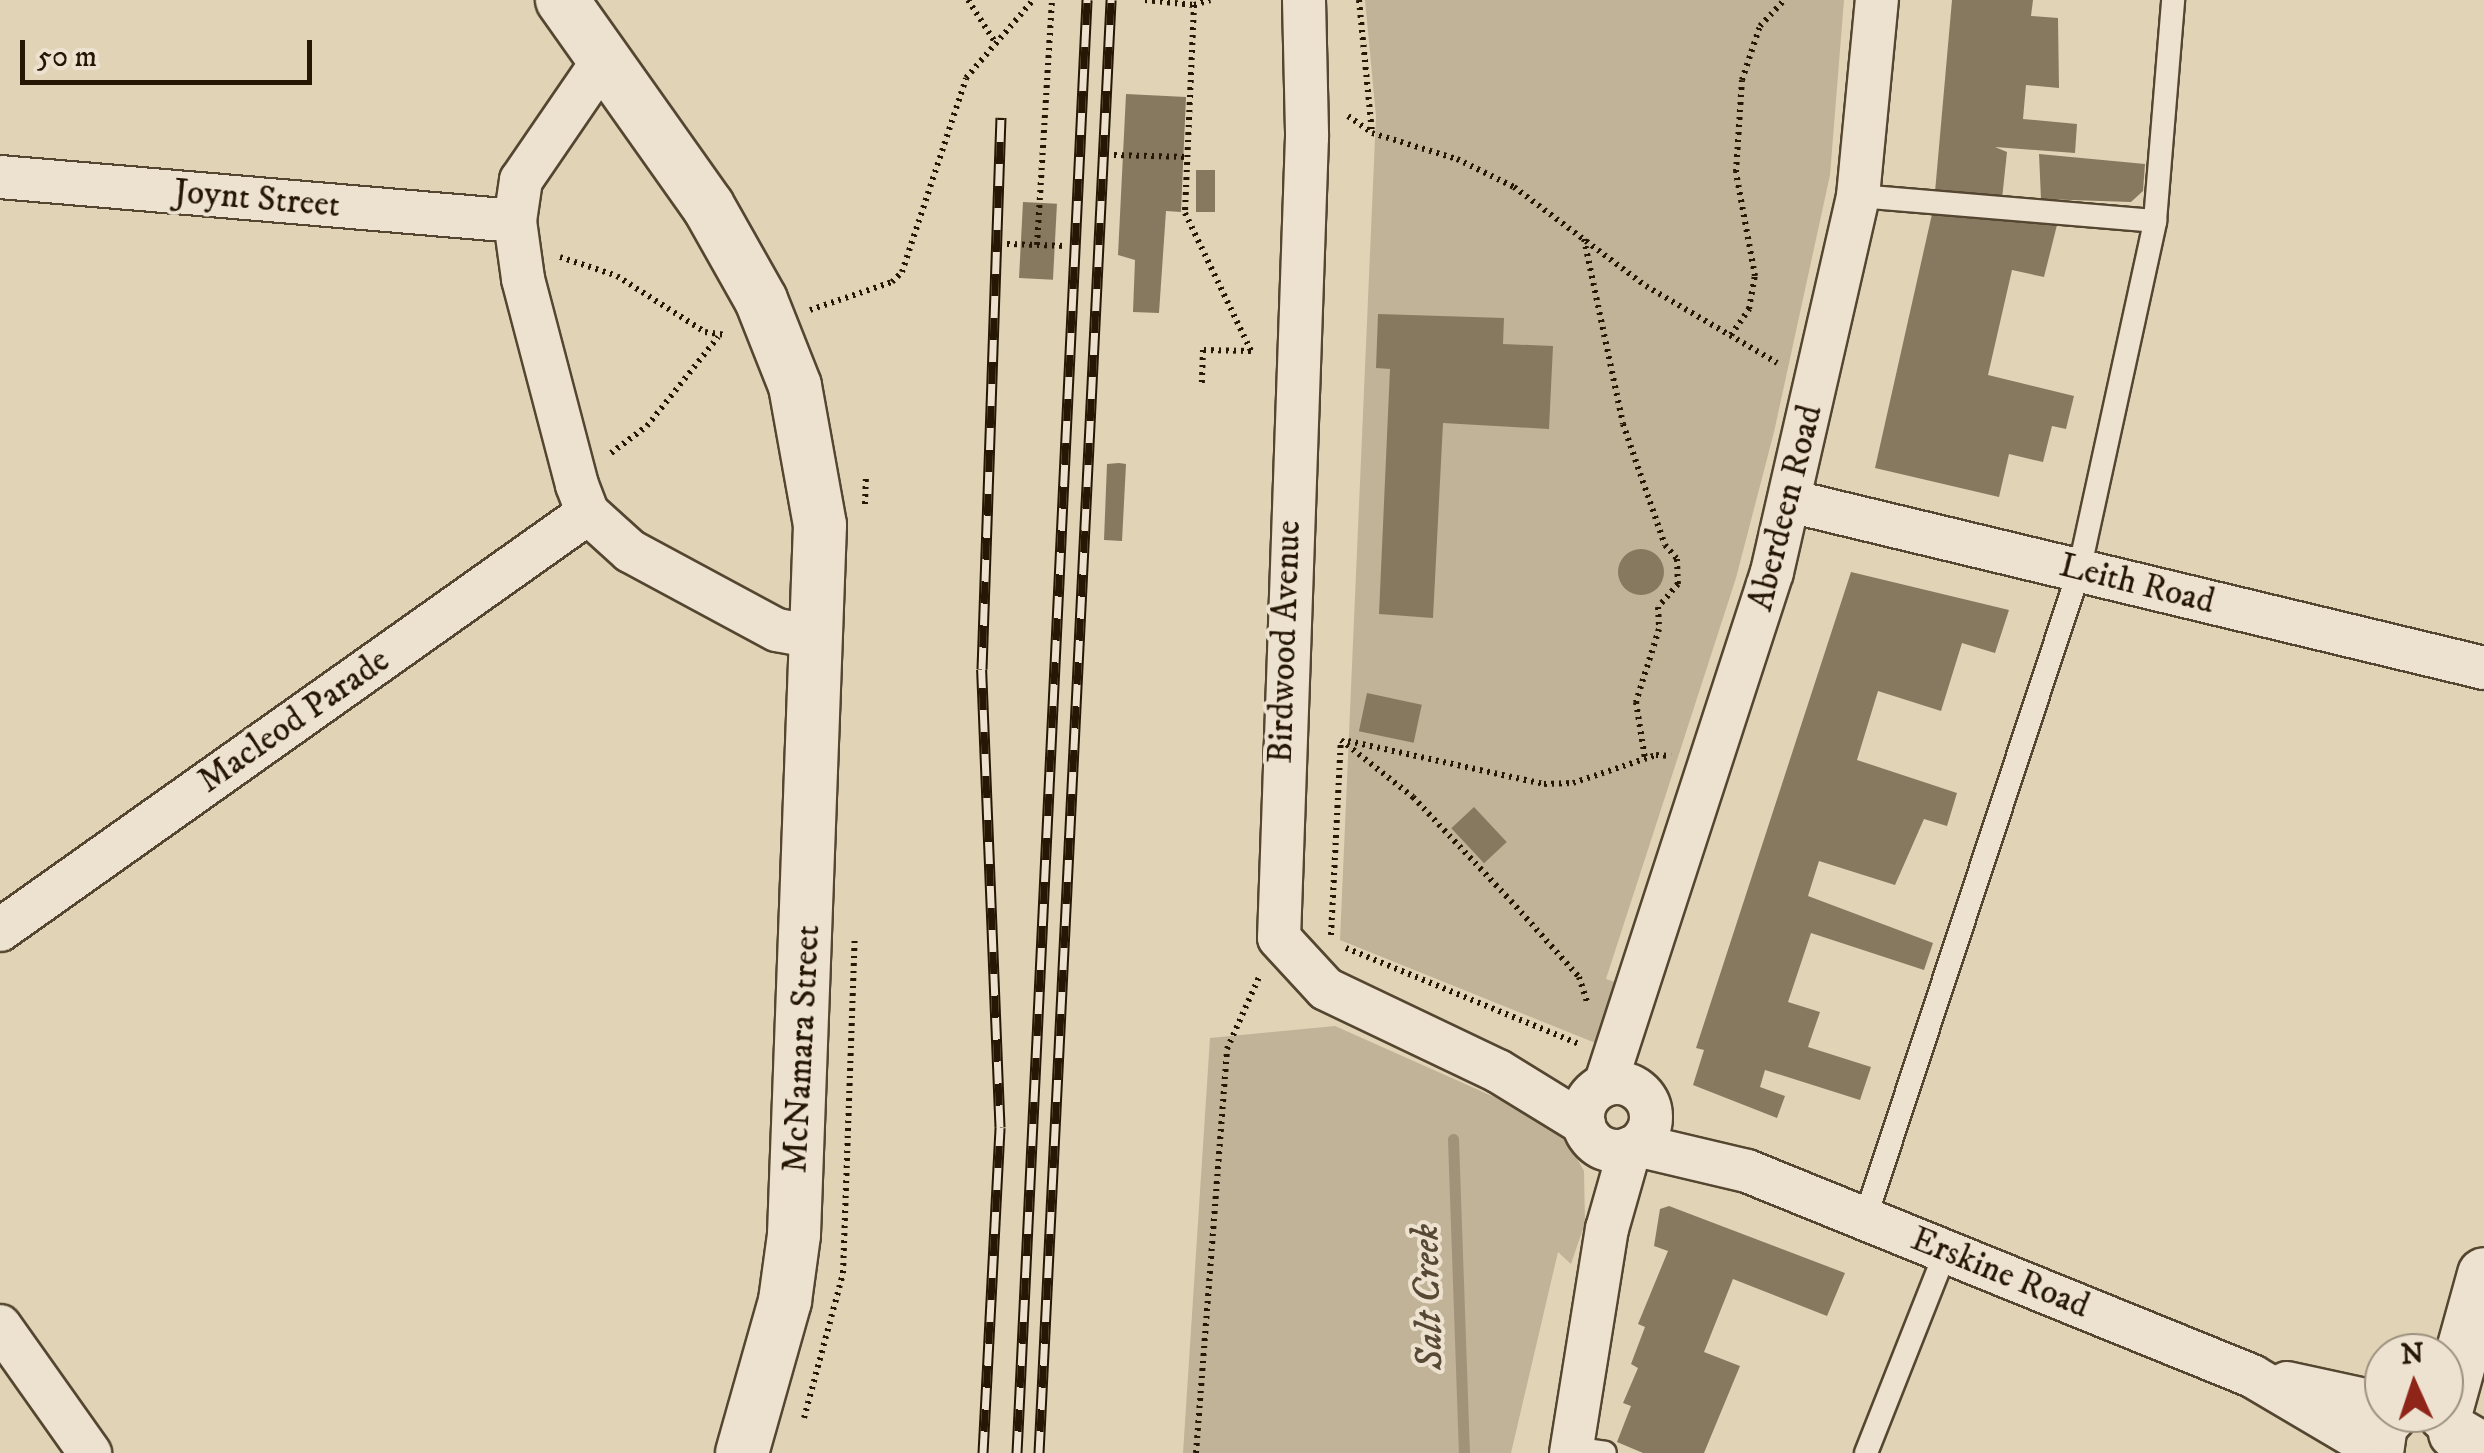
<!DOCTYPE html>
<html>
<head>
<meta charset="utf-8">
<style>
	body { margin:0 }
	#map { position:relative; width:2484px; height:1453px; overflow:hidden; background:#e1d3b5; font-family:"IM FELL DW Pica",serif }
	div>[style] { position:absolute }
	.green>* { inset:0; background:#c1b397 }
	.stream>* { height:11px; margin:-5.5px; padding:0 5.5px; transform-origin:5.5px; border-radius:5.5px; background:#a19379 }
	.building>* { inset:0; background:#877960; transform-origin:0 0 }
	.round { border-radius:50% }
	.path>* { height:6px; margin-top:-3px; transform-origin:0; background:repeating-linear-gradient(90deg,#251704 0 2.5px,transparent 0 7.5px) }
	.roads { filter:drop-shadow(2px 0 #544630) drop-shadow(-2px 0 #544630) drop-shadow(0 2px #544630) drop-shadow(0 -2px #544630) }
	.service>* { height:22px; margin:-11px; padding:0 11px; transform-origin:11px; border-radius:11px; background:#ece2cf }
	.minor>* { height:42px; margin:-21px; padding:0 21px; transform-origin:21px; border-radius:21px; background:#ece2cf }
	.minor>.ring { margin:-21px; padding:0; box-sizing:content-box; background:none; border:42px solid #ece2cf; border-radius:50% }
	.tertiary>* { height:52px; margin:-26px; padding:0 26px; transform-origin:26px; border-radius:26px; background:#ece2cf }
	.rail>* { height:11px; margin-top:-5.5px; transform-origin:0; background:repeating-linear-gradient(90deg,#ece2cf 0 22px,#251704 0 44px); box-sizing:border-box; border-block:2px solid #251704 }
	span { translate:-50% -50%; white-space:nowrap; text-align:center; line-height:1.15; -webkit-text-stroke:8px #ece2cf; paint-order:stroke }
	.street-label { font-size:35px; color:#251704 }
	.water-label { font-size:38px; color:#574933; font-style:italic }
	.north { position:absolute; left:2364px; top:1333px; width:100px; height:100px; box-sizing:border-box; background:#ece2cf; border:2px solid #9c917e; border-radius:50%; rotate:357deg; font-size:28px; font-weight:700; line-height:40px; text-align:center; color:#251704 }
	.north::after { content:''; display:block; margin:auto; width:35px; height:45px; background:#8f2418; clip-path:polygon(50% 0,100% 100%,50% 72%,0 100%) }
	.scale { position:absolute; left:20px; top:40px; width:292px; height:45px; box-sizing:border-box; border:5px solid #251704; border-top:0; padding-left:12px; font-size:30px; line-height:35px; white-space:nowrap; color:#251704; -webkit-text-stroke:8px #ece2cf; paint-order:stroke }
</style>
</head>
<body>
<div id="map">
	<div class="green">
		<div style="clip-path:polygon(1365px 0,1844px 0,1830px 175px,1774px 432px,1736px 578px,1606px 979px,1618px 983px,1598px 1044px,1340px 940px,1376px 116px)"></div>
		<div style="clip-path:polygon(1335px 1026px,1519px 1108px,1566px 1139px,1584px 1171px,1585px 1223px,1571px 1264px,1558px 1252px,1511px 1453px,1183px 1453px,1210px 1038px)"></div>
	</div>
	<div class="stream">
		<div style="left:1453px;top:1139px;width:314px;rotate:88deg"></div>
	</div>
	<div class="building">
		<div style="clip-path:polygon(1952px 0,2033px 0,2031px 16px,2058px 18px,2059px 88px,2026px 85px,2023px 119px,2077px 124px,2075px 153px,1995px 147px,2007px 152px,2002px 199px,1935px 192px)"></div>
		<div style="clip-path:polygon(1126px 94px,1186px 97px,1181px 212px,1166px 211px,1159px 313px,1133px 312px,1135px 260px,1118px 255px)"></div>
		<div style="clip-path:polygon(2039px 154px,2145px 164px,2143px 191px,2131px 202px,2041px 199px)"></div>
		<div style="left:1196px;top:170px;width:19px;height:42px"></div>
		<div style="left:1023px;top:202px;width:34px;height:76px;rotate:3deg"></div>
		<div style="clip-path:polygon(1932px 214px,2057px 225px,2044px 277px,2012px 270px,1988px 375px,2074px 396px,2066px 429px,2052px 426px,2043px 462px,2009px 454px,1999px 497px,1875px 468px)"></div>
		<div style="clip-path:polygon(1378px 314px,1504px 318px,1503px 344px,1553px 346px,1549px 429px,1443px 423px,1433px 618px,1379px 614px,1390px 369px,1376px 368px)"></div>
		<div style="clip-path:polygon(1119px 463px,1126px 464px,1122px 541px,1104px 540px,1107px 464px)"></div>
		<div class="round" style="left:1618px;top:549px;width:46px;height:46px"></div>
		<div style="clip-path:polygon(1851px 572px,2009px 610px,1995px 653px,1962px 643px,1941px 711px,1878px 691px,1857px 760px,1957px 793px,1947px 826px,1924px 819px,1895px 885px,1819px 861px,1808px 896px,1933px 943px,1924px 970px,1811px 933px,1788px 1002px,1820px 1012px,1808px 1047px,1871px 1067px,1860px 1100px,1765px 1070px,1760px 1087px,1785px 1096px,1777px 1118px,1693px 1085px,1704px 1050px,1696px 1048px)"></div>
		<div style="left:1367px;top:693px;width:56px;height:39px;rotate:12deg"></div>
		<div style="left:1474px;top:807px;width:48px;height:31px;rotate:47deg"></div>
		<div style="clip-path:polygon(1669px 1206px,1845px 1273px,1827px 1316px,1733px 1279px,1704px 1352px,1740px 1366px,1704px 1453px,1643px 1453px,1617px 1442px,1631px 1406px,1623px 1403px,1638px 1368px,1631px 1364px,1645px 1327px,1638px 1324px,1668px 1251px,1654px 1246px,1660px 1209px)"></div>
	</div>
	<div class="path">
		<div style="left:968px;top:0;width:50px;rotate:57.3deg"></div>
		<div style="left:1145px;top:0;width:49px;rotate:5.8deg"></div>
		<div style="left:1194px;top:5px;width:17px;rotate:-17deg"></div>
		<div style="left:1359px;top:0;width:134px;rotate:84.4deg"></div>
		<div style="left:1194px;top:5px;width:208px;rotate:92.5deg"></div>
		<div style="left:1185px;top:213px;width:153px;rotate:64.4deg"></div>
		<div style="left:1251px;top:351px;width:48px;rotate:-178.8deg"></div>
		<div style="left:1203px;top:350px;width:36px;rotate:92deg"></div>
		<div style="left:1348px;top:116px;width:29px;rotate:35deg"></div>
		<div style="left:1372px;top:133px;width:89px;rotate:17deg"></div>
		<div style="left:1457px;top:159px;width:64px;rotate:26.2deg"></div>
		<div style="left:1514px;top:187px;width:165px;rotate:36.9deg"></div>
		<div style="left:1646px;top:286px;width:152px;rotate:30.4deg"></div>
		<div style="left:1114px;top:155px;width:73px;rotate:1.6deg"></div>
		<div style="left:1584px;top:239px;width:189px;rotate:78.1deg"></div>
		<div style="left:1623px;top:424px;width:128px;rotate:70.9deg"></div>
		<div style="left:1665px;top:545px;width:18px;rotate:49deg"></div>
		<div style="left:1677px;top:559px;width:25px;rotate:88deg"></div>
		<div style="left:1678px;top:584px;width:30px;rotate:131deg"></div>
		<div style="left:1658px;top:607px;width:22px;rotate:87deg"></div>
		<div style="left:1659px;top:629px;width:77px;rotate:107.5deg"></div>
		<div style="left:1636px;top:702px;width:58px;rotate:81deg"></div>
		<div style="left:1007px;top:244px;width:59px;rotate:1.9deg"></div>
		<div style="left:1037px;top:245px;width:245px;rotate:-86.5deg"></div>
		<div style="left:560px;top:257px;width:60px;rotate:18.4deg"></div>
		<div style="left:617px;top:276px;width:104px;rotate:32.5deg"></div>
		<div style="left:705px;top:332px;width:21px;rotate:8deg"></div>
		<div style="left:810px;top:310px;width:87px;rotate:-18.9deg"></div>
		<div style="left:892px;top:282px;width:14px;rotate:-45deg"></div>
		<div style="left:902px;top:272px;width:204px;rotate:-71.7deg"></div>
		<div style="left:966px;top:78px;width:103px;rotate:-49.3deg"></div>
		<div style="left:1731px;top:335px;width:32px;rotate:-55deg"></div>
		<div style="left:1749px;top:309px;width:34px;rotate:-80deg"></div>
		<div style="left:1755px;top:276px;width:106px;rotate:-100.4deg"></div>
		<div style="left:1736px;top:172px;width:92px;rotate:-86.3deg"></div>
		<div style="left:1742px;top:80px;width:57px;rotate:-71.6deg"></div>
		<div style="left:1760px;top:26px;width:35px;rotate:-47deg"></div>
		<div style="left:611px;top:453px;width:45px;rotate:-36.9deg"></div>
		<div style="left:647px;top:426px;width:114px;rotate:-51.4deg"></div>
		<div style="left:865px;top:504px;width:26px;rotate:-88deg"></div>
		<div style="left:1348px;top:741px;width:201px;rotate:12.4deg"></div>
		<div style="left:1544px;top:784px;width:29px;rotate:-2deg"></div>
		<div style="left:1573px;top:783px;width:88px;rotate:-18.6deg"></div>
		<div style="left:1656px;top:755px;width:15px;rotate:4deg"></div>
		<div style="left:1331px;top:935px;width:195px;rotate:-87.1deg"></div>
		<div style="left:1341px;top:740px;width:92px;rotate:38.4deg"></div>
		<div style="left:1413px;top:797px;width:143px;rotate:46.7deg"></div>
		<div style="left:1511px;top:901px;width:102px;rotate:48.2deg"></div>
		<div style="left:1579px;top:977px;width:29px;rotate:72deg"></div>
		<div style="left:1346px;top:948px;width:252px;rotate:22.4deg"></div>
		<div style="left:804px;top:1418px;width:150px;rotate:-74.9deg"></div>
		<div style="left:843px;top:1273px;width:337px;rotate:-88deg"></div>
		<div style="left:1196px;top:1453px;width:405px;rotate:-85.6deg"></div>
		<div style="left:1227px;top:1049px;width:81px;rotate:-66deg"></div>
	</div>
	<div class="roads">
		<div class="service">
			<div style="left:1858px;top:196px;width:298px;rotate:4.8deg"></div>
			<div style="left:1865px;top:1219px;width:682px;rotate:-71.72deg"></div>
			<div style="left:2079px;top:571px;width:358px;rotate:-77.7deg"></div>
			<div style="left:2155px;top:221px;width:222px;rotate:-85.3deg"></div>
			<div style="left:1571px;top:1448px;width:34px;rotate:8deg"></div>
			<div style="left:1866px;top:1453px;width:217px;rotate:-68.4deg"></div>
		</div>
		<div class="minor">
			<div style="left:1304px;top:0;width:137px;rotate:88.7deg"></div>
			<div style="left:1307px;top:137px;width:801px;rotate:92deg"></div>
			<div style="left:1279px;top:938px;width:69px;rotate:47.3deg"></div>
			<div style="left:1326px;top:989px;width:191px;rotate:25.5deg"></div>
			<div style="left:1498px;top:1071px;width:101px;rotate:31.6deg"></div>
			<div style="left:604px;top:59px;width:147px;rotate:124.4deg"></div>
			<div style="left:521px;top:180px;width:41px;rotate:98.3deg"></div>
			<div style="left:515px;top:221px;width:59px;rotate:82.1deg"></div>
			<div style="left:523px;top:279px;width:213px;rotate:75.3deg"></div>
			<div style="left:577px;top:485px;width:30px;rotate:69deg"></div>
			<div style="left:588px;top:513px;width:57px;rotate:42.1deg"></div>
			<div style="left:630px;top:551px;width:167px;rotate:28.3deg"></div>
			<div style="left:777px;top:630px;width:44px;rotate:10.5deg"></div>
			<div style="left:0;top:177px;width:517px;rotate:4.88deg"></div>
			<div style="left:1790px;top:501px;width:714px;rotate:13.53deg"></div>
			<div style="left:0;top:930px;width:721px;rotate:-35.34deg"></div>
			<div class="ring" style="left:1583px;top:1083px;width:26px;height:26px"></div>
			<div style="left:1605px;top:1085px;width:539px;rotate:-71.97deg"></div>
			<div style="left:1772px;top:572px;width:386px;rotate:-77.1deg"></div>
			<div style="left:1858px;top:196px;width:197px;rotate:-84.5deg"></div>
			<div style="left:1637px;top:1145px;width:113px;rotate:13.3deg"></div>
			<div style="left:1747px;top:1171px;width:545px;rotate:22.09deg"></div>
			<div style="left:2252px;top:1376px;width:144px;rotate:30.5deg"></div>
			<div style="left:0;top:1326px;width:156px;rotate:54.7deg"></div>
			<div style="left:2287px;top:1383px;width:99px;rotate:12.2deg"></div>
			<div style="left:1571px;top:1453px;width:227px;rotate:-80.9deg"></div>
			<div style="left:1607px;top:1229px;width:84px;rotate:-74.1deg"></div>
		</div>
		<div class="tertiary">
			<div style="left:562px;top:0;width:252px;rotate:54.7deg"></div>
			<div style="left:708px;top:206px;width:108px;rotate:60.6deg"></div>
			<div style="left:761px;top:300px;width:92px;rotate:68.4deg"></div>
			<div style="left:795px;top:386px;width:141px;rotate:79.8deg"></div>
			<div style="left:820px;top:525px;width:710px;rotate:92.1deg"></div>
			<div style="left:794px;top:1235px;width:67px;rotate:97.8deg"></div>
			<div style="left:785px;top:1301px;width:158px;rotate:105.8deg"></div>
			<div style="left:2445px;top:1415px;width:146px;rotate:-74.5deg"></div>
			<div style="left:2455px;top:1433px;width:34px;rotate:30deg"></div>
			<div style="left:2377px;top:1453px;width:28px;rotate:-82deg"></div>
			<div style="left:2381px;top:1425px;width:16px;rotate:-47deg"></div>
		</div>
	</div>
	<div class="rail">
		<div style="left:983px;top:1453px;width:326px;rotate:-87deg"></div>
		<div style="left:1000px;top:1127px;width:458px;rotate:-92.3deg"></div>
		<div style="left:982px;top:669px;width:552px;rotate:-88.03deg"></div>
		<div style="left:1017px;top:1453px;width:1455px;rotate:-87.24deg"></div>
		<div style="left:1039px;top:1453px;width:1455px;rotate:-87.16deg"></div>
	</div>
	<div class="street-label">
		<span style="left:257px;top:199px;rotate:5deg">Joynt Street</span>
		<span style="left:1786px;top:508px;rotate:-76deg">Aberdeen Road</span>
		<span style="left:2137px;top:584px;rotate:14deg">Leith Road</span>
		<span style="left:1285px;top:642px;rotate:-88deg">Birdwood Avenue</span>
		<span style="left:294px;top:721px;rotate:-35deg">Macleod Parade</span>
		<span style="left:802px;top:1049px;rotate:-87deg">McNamara Street</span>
		<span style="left:2000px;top:1273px;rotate:22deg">Erskine Road</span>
	</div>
	<div class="water-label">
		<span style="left:1429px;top:1297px;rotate:-92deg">Salt Creek</span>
	</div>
	<div class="north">N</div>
	<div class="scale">50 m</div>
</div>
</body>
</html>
